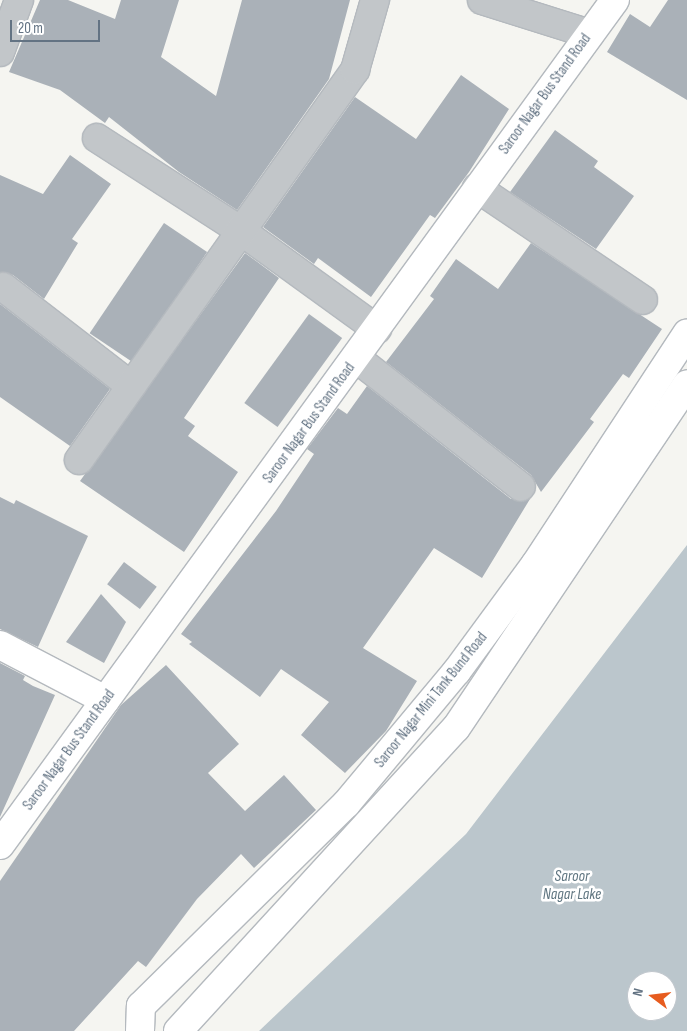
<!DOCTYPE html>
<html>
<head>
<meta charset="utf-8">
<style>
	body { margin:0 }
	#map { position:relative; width:687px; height:1031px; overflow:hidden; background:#f5f5f1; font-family:"Sofia Sans Condensed",sans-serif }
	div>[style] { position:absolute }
	.water>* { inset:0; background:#bbc6cc }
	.building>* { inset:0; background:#aab1b8; transform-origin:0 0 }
	.roads { filter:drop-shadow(1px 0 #b4b9be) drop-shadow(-1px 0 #b4b9be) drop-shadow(0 1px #b4b9be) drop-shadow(0 -1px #b4b9be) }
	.street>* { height:28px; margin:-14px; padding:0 14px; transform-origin:14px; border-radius:14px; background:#c2c6c9 }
	.secondary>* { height:28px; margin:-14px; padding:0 14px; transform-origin:14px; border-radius:14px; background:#fff }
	span { translate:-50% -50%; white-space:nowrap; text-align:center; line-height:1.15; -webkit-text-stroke:5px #fff; paint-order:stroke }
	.street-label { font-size:15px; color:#637383 }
	.water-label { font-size:16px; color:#5f7580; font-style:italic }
	.north { position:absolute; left:627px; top:971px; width:50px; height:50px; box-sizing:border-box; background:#fff; border:1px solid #c1c7cd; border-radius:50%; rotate:285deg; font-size:14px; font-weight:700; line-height:20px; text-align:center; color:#637383 }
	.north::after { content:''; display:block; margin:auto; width:18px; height:22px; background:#e75c1f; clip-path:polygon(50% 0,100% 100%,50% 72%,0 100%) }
	.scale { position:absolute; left:10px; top:20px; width:90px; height:22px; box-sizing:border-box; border:2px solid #637383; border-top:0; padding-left:6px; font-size:15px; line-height:18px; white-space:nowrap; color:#637383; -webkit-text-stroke:4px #fff; paint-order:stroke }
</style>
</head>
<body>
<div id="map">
	<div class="water">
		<div style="clip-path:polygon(evenodd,687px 545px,687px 1031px,259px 1031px,466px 834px,687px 545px,637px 981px,667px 981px,667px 1011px,637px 1011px,637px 981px)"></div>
	</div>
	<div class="building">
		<div style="clip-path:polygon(40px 0,68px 0,115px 19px,121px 0,179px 0,161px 57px,216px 96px,242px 0,350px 0,329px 79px,237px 210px,179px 172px,109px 117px,105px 123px,60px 90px,9px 72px)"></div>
		<div style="clip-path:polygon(668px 0,687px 0,687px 100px,607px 52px,630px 14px,650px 27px)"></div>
		<div style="clip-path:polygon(461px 75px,509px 109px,469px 172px,435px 218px,430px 215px,371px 297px,318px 258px,314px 264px,263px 227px,355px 97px,416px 139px)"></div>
		<div style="clip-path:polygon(555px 130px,598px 161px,594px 167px,634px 196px,596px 249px,510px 192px)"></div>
		<div style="clip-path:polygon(70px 155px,111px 184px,72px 239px,78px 243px,44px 299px,13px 275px,0 272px,0 175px,43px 194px)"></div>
		<div style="left:164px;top:223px;width:52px;height:133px;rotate:34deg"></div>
		<div style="clip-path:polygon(531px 243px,662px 329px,629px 378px,623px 374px,590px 419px,594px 422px,541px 492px,531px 475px,386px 362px,434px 299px,430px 296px,456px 259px,498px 289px)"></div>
		<div style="clip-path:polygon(245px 253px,279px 278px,184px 418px,195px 426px,188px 436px,238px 472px,184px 552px,80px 481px)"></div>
		<div style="clip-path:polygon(0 304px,110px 389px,70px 446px,0 397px)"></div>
		<div style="left:309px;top:314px;width:41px;height:110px;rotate:36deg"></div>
		<div style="clip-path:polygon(367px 386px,511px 499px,530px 499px,482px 578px,434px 548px,363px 648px,417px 681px,386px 731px,345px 773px,301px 735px,329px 702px,281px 669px,260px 697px,189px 644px,192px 642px,181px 634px,276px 511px,314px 454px,307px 449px,338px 408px,347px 414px)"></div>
		<div style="clip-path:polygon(0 497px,14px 504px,16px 500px,88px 536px,38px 647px,0 629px)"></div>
		<div style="left:124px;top:562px;width:41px;height:28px;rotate:37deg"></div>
		<div style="clip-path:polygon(101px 594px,126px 622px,104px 663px,66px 642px)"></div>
		<div style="clip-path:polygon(0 663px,25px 676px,23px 680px,33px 686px,55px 695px,0 817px)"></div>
		<div style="clip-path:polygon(166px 665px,239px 744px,208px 773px,245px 811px,284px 775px,316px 810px,254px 868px,241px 854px,197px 899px,146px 967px,138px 961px,74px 1031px,0 1031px,0 881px,121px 705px)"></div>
	</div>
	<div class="roads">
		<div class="street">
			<div style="left:482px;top:0;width:113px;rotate:17.5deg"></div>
			<div style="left:0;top:52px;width:55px;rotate:-69.9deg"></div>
			<div style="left:97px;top:138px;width:170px;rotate:32.8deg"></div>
			<div style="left:240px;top:230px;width:169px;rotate:35.9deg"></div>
			<div style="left:477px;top:188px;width:200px;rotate:34deg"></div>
			<div style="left:3px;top:287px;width:162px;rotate:37.7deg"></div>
			<div style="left:356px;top:358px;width:209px;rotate:38deg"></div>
			<div style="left:79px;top:460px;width:478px;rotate:-54.7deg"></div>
			<div style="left:355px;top:70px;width:73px;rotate:-74.1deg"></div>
		</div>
		<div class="secondary">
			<div style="left:0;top:645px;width:119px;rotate:27.6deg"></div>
			<div style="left:0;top:845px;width:1045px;rotate:-53.95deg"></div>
			<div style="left:140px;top:1031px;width:25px;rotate:-88deg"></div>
			<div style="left:141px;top:1006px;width:288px;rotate:-44.6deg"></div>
			<div style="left:346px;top:804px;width:173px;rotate:-50.2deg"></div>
			<div style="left:457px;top:671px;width:132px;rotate:-53.7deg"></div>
			<div style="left:535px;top:565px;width:277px;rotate:-56.7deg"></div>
			<div style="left:178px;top:1031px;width:411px;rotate:-47.5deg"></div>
			<div style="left:456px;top:728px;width:414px;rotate:-56.1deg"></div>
		</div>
	</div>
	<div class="street-label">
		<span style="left:545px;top:94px;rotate:-54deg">Saroor Nagar Bus Stand Road</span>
		<span style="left:309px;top:423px;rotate:-54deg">Saroor Nagar Bus Stand Road</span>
		<span style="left:431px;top:700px;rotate:-51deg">Saroor Nagar Mini Tank Bund Road</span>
		<span style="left:69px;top:750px;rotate:-54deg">Saroor Nagar Bus Stand Road</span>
	</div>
	<div class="water-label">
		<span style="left:572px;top:886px">Saroor<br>Nagar Lake</span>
	</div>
	<div class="north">N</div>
	<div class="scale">20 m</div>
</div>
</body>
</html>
